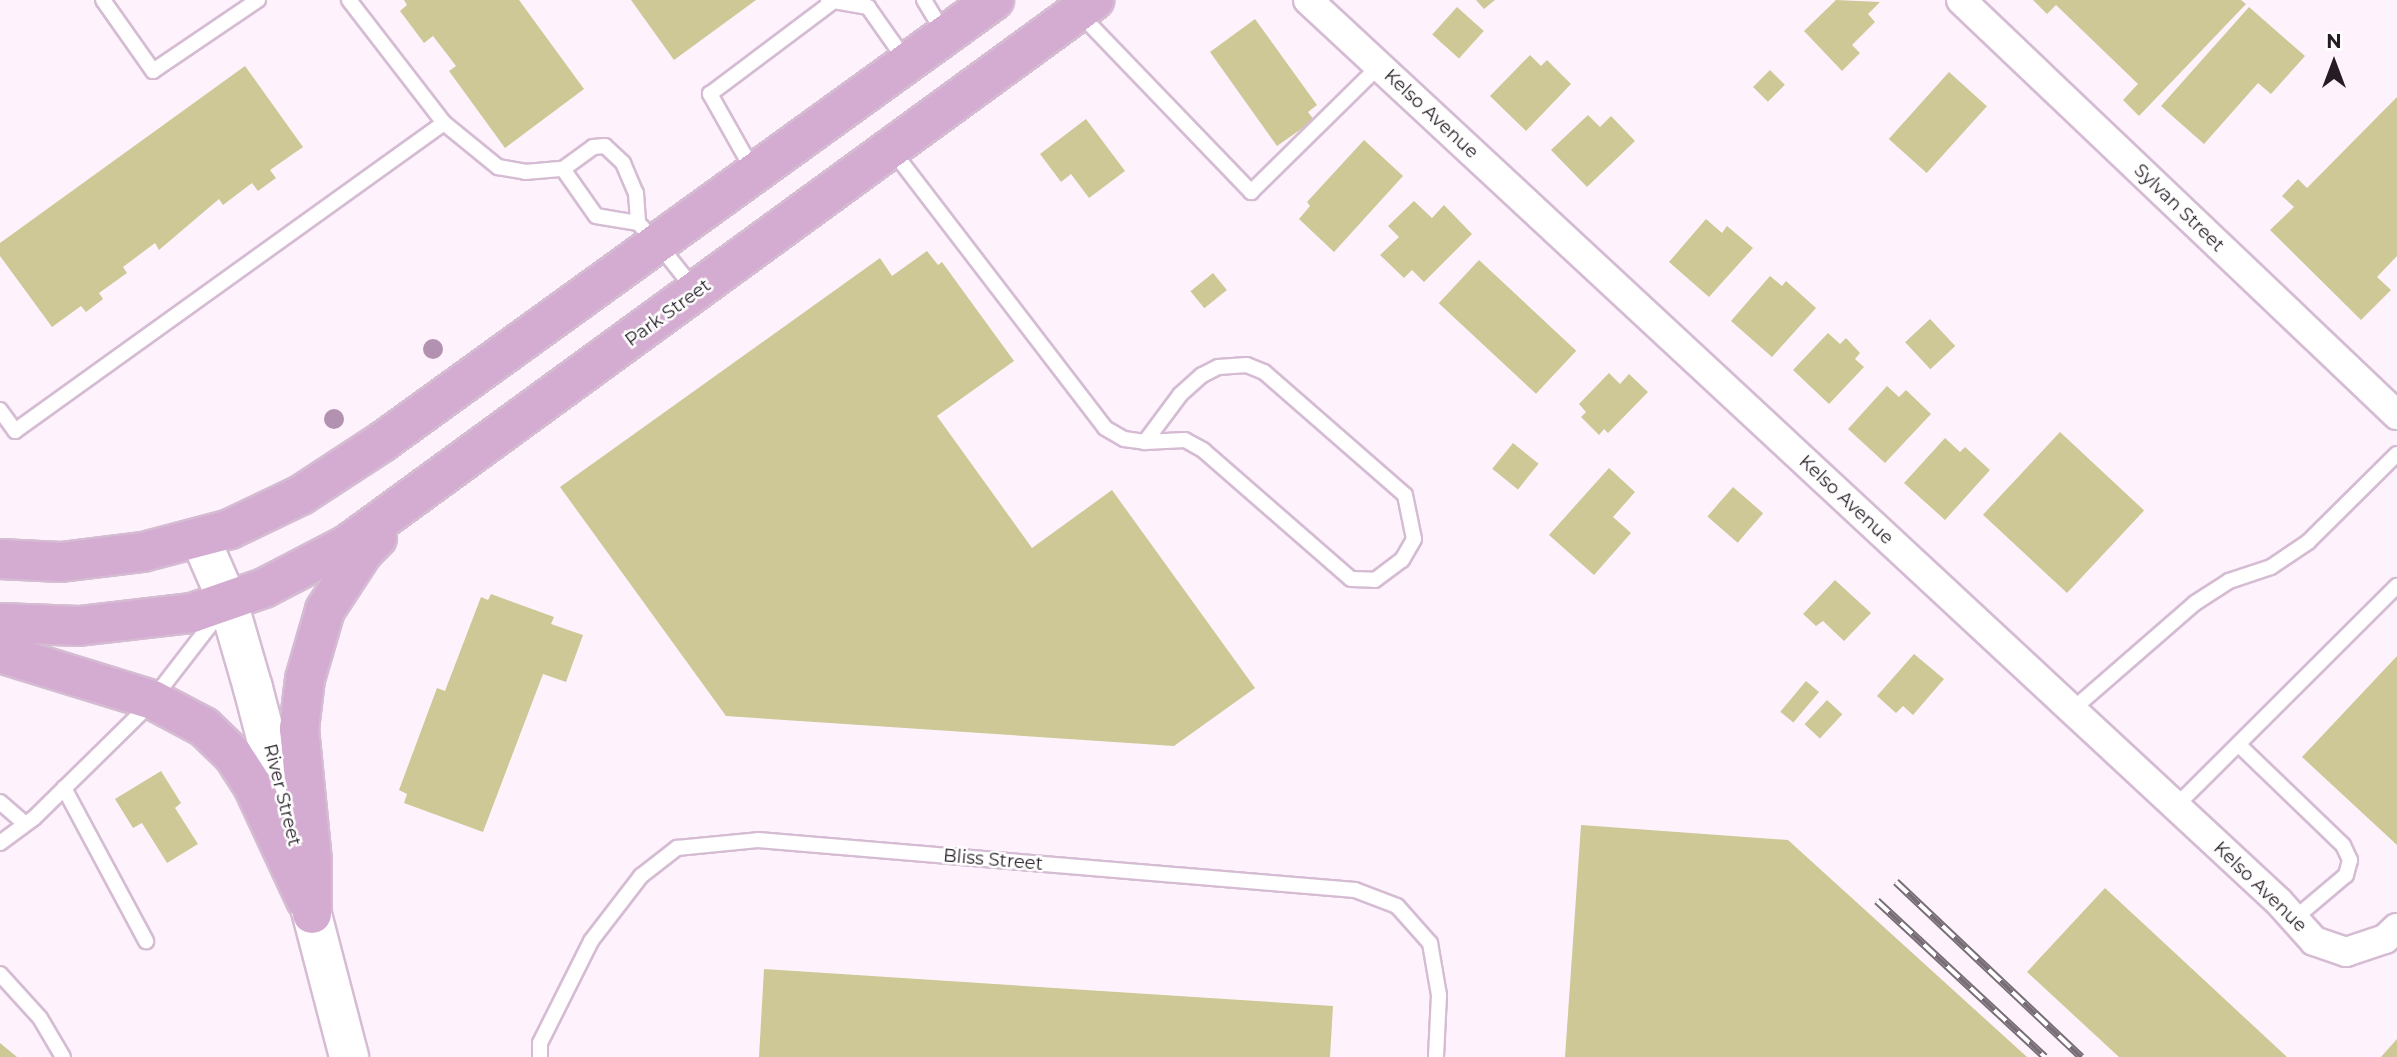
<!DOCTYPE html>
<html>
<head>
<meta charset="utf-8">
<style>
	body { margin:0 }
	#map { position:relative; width:2397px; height:1057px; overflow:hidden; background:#fef3fd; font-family:Montserrat,sans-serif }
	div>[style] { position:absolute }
	.building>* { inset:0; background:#cdc895; transform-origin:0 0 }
	.roads { filter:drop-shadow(2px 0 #d5bcd3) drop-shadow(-2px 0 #d5bcd3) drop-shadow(0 2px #d5bcd3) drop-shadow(0 -2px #d5bcd3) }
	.service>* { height:14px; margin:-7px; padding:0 7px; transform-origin:7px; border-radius:7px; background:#fff }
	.minor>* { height:28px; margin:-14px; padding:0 14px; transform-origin:14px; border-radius:14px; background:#fff }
	.secondary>* { height:38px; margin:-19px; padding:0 19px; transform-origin:19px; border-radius:19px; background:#fff }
	.primary>* { height:38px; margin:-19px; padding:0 19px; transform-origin:19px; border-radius:19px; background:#d4acd2 }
	.rail>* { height:8px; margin-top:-4px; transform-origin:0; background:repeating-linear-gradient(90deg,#fff 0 16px,#776e76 0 32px); box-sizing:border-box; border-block:2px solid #776e76 }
	.trees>* { width:20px; height:20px; margin:-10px; border-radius:50%; background:#b392b1 }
	span { translate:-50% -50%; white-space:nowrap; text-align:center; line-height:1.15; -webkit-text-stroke:5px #fff; paint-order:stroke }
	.street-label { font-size:18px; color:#251c24 }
	.north { position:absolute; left:2299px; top:28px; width:70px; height:70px; -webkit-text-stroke:5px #fff; paint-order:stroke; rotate:0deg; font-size:19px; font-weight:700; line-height:28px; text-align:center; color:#251c24 }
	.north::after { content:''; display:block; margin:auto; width:24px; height:32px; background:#251c24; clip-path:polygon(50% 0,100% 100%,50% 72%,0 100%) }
</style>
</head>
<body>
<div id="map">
	<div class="building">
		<div style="clip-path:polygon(404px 0,519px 0,584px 89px,505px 148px,449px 71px,456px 66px,433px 36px,424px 43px,400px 11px,407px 5px)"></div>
		<div style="clip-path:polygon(631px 0,756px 0,674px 60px)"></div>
		<div style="clip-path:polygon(1476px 0,1495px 0,1484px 9px)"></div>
		<div style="clip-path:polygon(1836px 0,1880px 2px,1868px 14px,1875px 22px,1852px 45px,1860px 53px,1842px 71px,1804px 31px)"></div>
		<div style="clip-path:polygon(2033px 0,2241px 0,2246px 4px,2139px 116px,2123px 100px,2138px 84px,2056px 5px,2047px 14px)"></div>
		<div style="left:1457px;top:7px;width:36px;height:37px;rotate:42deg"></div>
		<div style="clip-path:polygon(2249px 7px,2305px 56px,2271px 94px,2258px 83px,2204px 144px,2161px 106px)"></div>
		<div style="clip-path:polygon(1255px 19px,1317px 105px,1308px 112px,1314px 120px,1277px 146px,1210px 52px)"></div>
		<div style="clip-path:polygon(1530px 55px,1541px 66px,1547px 60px,1571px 84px,1526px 131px,1490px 96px)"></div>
		<div style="clip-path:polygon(245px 66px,303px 147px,270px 170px,276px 178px,258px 191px,252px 183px,223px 205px,219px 199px,159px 250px,155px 243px,123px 267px,127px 273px,99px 293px,103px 299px,86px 312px,81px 306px,52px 327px,0 256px,0 243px)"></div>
		<div style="left:1770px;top:70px;width:21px;height:24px;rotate:45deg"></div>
		<div style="left:1949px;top:72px;width:51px;height:90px;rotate:42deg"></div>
		<div style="clip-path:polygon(2397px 97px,2397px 256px,2377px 277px,2391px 290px,2361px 320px,2270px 230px,2294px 207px,2282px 196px,2298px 179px,2307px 188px)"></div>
		<div style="clip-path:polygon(1588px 115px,1600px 127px,1611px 116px,1635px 141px,1587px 187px,1551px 150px)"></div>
		<div style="clip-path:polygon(1086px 119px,1125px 171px,1089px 198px,1071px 174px,1061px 182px,1040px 154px)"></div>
		<div style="clip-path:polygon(1364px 140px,1403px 176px,1334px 252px,1299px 219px,1310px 206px,1307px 202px)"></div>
		<div style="clip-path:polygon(1414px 201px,1432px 218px,1444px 205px,1472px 234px,1424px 282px,1412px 270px,1404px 278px,1380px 255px,1399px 237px,1388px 226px)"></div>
		<div style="clip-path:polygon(1706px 219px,1722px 233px,1727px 226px,1753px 248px,1709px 297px,1669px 262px)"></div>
		<div style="clip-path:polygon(927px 251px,938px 265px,942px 262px,1014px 361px,937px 416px,1032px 548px,1112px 490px,1255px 688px,1174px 746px,726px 716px,560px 487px,880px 258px,892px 276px)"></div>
		<div style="left:1479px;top:260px;width:133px;height:59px;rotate:43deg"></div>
		<div style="left:1213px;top:273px;width:22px;height:29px;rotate:51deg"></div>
		<div style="clip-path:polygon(1770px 276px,1782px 286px,1786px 281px,1816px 308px,1772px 357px,1731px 321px)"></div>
		<div style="left:1930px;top:319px;width:37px;height:34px;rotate:47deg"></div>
		<div style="clip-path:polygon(1828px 333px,1840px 344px,1846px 338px,1860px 353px,1855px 359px,1864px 367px,1829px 404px,1793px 370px)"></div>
		<div style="clip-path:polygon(1609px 373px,1620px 384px,1629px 374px,1648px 392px,1608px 433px,1604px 429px,1599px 435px,1581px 417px,1586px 412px,1579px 404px)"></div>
		<div style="clip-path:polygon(1887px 386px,1899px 397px,1906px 390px,1931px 414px,1885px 463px,1848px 429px)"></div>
		<div style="left:2060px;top:432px;width:115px;height:113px;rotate:43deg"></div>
		<div style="clip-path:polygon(1945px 438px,1960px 452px,1965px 447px,1990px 470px,1945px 520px,1904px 483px)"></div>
		<div style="left:1513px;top:443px;width:33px;height:33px;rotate:39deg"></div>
		<div style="clip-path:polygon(1609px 468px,1635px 492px,1613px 517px,1631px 533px,1594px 575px,1549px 535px)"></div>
		<div style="left:1733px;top:487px;width:40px;height:39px;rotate:41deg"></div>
		<div style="clip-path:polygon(1835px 580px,1871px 613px,1844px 641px,1823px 621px,1816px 626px,1803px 614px)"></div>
		<div style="clip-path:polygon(491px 594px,554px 617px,551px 624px,583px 635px,566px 682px,543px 674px,483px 832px,404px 803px,407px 794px,399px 790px,437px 688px,445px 691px,481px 597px,488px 600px)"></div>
		<div style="clip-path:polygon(1914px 654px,1944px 679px,1913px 715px,1903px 706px,1896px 713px,1877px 696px)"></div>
		<div style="clip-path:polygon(2397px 656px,2397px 845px,2302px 757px)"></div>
		<div style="left:1806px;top:681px;width:17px;height:40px;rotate:40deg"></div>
		<div style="left:1827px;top:700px;width:21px;height:33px;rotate:43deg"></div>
		<div style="clip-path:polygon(161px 771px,181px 803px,175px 808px,198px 844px,167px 863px,142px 823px,133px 828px,115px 799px)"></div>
		<div style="clip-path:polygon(1581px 825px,1788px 840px,2027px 1057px,1565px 1057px)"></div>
		<div style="clip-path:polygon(2105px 888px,2287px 1057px,2119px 1057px,2027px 972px)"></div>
		<div style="clip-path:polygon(764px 969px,1333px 1006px,1330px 1057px,759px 1057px)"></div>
		<div style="clip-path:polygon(2397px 1039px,2397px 1057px,2381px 1057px)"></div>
		<div style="clip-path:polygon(0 1043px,17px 1057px,0 1057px)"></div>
	</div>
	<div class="roads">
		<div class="service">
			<div style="left:103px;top:0;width:87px;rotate:54.8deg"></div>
			<div style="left:153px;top:71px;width:127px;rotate:-34.1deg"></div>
			<div style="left:349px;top:0;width:155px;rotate:52.3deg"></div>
			<div style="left:828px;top:0;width:41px;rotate:9.9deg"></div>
			<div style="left:868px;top:7px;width:66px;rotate:54.9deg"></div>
			<div style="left:924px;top:0;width:41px;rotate:59deg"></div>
			<div style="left:1078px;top:12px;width:250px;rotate:46.1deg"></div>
			<div style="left:1251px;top:192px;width:180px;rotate:-44.5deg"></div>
			<div style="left:892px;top:150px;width:350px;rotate:52.5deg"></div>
			<div style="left:1105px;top:428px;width:22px;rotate:30deg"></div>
			<div style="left:1124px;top:439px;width:21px;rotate:8deg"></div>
			<div style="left:1145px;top:442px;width:40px;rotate:-2.9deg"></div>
			<div style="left:1185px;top:440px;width:21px;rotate:29deg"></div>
			<div style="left:1203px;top:450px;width:196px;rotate:41.1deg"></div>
			<div style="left:1351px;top:579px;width:24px;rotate:2deg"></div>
			<div style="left:1375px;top:580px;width:34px;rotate:-37deg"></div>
			<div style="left:1402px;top:560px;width:24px;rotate:-60deg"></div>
			<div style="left:1414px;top:539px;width:45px;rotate:-101.6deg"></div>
			<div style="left:1405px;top:495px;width:187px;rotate:-138.9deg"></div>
			<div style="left:1264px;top:372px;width:18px;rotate:-158deg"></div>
			<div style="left:1247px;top:365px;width:29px;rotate:176deg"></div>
			<div style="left:1218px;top:367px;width:18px;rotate:153deg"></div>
			<div style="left:1202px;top:375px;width:30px;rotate:138deg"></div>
			<div style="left:1180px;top:395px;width:59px;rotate:126.7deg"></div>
			<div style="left:563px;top:169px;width:57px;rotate:54.9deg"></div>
			<div style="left:596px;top:216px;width:43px;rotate:9.5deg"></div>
			<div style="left:638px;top:223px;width:7px;rotate:45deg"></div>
			<div style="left:754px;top:172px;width:90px;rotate:-119.4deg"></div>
			<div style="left:710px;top:94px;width:150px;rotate:-36.9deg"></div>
			<div style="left:659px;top:245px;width:58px;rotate:51.3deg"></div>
			<div style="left:0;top:410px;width:26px;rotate:54deg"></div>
			<div style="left:15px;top:431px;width:528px;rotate:-35.68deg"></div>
			<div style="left:444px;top:123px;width:70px;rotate:39.2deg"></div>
			<div style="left:498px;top:167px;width:27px;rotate:10deg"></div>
			<div style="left:525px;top:172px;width:38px;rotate:-5deg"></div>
			<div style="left:563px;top:169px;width:37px;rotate:-36deg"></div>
			<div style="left:593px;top:147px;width:12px;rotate:-5deg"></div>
			<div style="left:605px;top:146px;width:25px;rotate:43deg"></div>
			<div style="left:623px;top:163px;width:33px;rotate:67deg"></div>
			<div style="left:636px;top:193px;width:30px;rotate:86deg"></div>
			<div style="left:2072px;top:710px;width:163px;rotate:-41deg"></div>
			<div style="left:2195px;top:603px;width:40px;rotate:-32.9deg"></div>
			<div style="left:2229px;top:581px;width:44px;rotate:-18.4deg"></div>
			<div style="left:2271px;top:567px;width:45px;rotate:-34deg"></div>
			<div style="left:2308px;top:542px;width:125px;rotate:-44.7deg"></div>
			<div style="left:2239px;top:745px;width:144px;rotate:43.9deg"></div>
			<div style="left:2343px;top:845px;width:17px;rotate:65deg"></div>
			<div style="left:2350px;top:860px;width:16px;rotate:105deg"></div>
			<div style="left:2346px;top:875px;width:68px;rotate:139.8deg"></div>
			<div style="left:64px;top:788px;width:174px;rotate:61.8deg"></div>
			<div style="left:0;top:802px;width:33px;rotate:41deg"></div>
			<div style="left:2176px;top:806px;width:312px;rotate:-44.9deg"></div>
			<div style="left:0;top:843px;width:42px;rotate:-36.3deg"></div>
			<div style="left:34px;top:818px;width:157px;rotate:-44.5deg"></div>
			<div style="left:146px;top:708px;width:118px;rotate:-52.3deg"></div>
			<div style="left:0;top:974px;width:59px;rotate:47.7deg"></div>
			<div style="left:40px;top:1018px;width:45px;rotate:59.5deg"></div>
			<div style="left:540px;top:1057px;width:14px;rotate:-90deg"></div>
			<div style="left:540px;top:1043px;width:114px;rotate:-63.4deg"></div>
			<div style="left:591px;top:941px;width:82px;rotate:-52.4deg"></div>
			<div style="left:641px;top:876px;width:46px;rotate:-37.9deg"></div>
			<div style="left:677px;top:848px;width:81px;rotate:-5.6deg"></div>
			<div style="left:758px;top:840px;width:599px;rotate:4.79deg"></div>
			<div style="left:1355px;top:890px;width:45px;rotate:20.9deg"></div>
			<div style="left:1397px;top:906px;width:50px;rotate:48.3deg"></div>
			<div style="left:1430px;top:943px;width:53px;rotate:80.2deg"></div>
			<div style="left:1439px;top:995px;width:62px;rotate:92.8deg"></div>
		</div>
		<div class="minor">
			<div style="left:1308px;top:0;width:1325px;rotate:42.89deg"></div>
			<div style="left:2279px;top:902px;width:52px;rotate:48.1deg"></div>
			<div style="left:2314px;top:941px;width:34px;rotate:19deg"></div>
			<div style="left:2346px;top:952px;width:41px;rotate:-18.4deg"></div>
			<div style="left:2385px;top:939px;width:16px;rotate:-43deg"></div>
			<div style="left:1961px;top:0;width:602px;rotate:43.59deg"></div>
		</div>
		<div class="secondary">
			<div style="left:200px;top:538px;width:70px;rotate:66.4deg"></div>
			<div style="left:228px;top:602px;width:90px;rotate:73.8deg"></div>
			<div style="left:253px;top:688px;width:381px;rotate:75.4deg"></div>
		</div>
		<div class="primary">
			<div style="left:0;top:559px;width:61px;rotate:2.8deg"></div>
			<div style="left:61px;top:562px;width:83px;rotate:-7deg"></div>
			<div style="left:143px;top:552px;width:90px;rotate:-14.8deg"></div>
			<div style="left:230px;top:529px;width:79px;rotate:-25.6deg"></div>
			<div style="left:301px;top:495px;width:97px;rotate:-33.2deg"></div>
			<div style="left:382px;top:442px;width:755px;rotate:-35.84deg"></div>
			<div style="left:0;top:623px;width:79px;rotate:2.2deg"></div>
			<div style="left:79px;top:626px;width:114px;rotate:-6.6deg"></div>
			<div style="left:192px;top:613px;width:76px;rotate:-19.1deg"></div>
			<div style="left:264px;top:588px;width:93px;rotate:-27.4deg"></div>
			<div style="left:347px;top:545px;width:925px;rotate:-36.11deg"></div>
			<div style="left:0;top:653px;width:160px;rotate:17.1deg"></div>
			<div style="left:153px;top:700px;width:58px;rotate:27.9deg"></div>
			<div style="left:204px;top:727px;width:40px;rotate:44deg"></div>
			<div style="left:233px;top:755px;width:37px;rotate:57deg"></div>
			<div style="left:253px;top:786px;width:126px;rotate:65.1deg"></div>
			<div style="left:312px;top:914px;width:53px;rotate:-90deg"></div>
			<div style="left:312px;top:861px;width:133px;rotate:-95.6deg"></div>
			<div style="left:299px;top:729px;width:50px;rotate:-83.2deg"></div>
			<div style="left:305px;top:679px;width:72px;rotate:-73.8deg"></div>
			<div style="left:325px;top:610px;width:69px;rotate:-56.8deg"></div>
			<div style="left:363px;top:552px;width:20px;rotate:-45deg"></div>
		</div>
	</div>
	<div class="rail">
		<div style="left:1896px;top:882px;width:255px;rotate:43.4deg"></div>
		<div style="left:1877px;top:901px;width:229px;rotate:42.9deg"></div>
	</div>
	<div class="trees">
		<div style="left:433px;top:349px"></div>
		<div style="left:334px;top:419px"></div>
	</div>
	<div class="street-label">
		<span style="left:1431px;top:114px;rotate:43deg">Kelso Avenue</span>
		<span style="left:2179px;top:208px;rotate:44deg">Sylvan Street</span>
		<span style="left:668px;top:313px;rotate:-36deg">Park Street</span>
		<span style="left:1846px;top:500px;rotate:43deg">Kelso Avenue</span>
		<span style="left:282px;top:795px;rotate:76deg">River Street</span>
		<span style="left:993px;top:860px;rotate:5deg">Bliss Street</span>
		<span style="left:2260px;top:887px;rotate:44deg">Kelso Avenue</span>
	</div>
	<div class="north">N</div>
</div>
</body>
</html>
